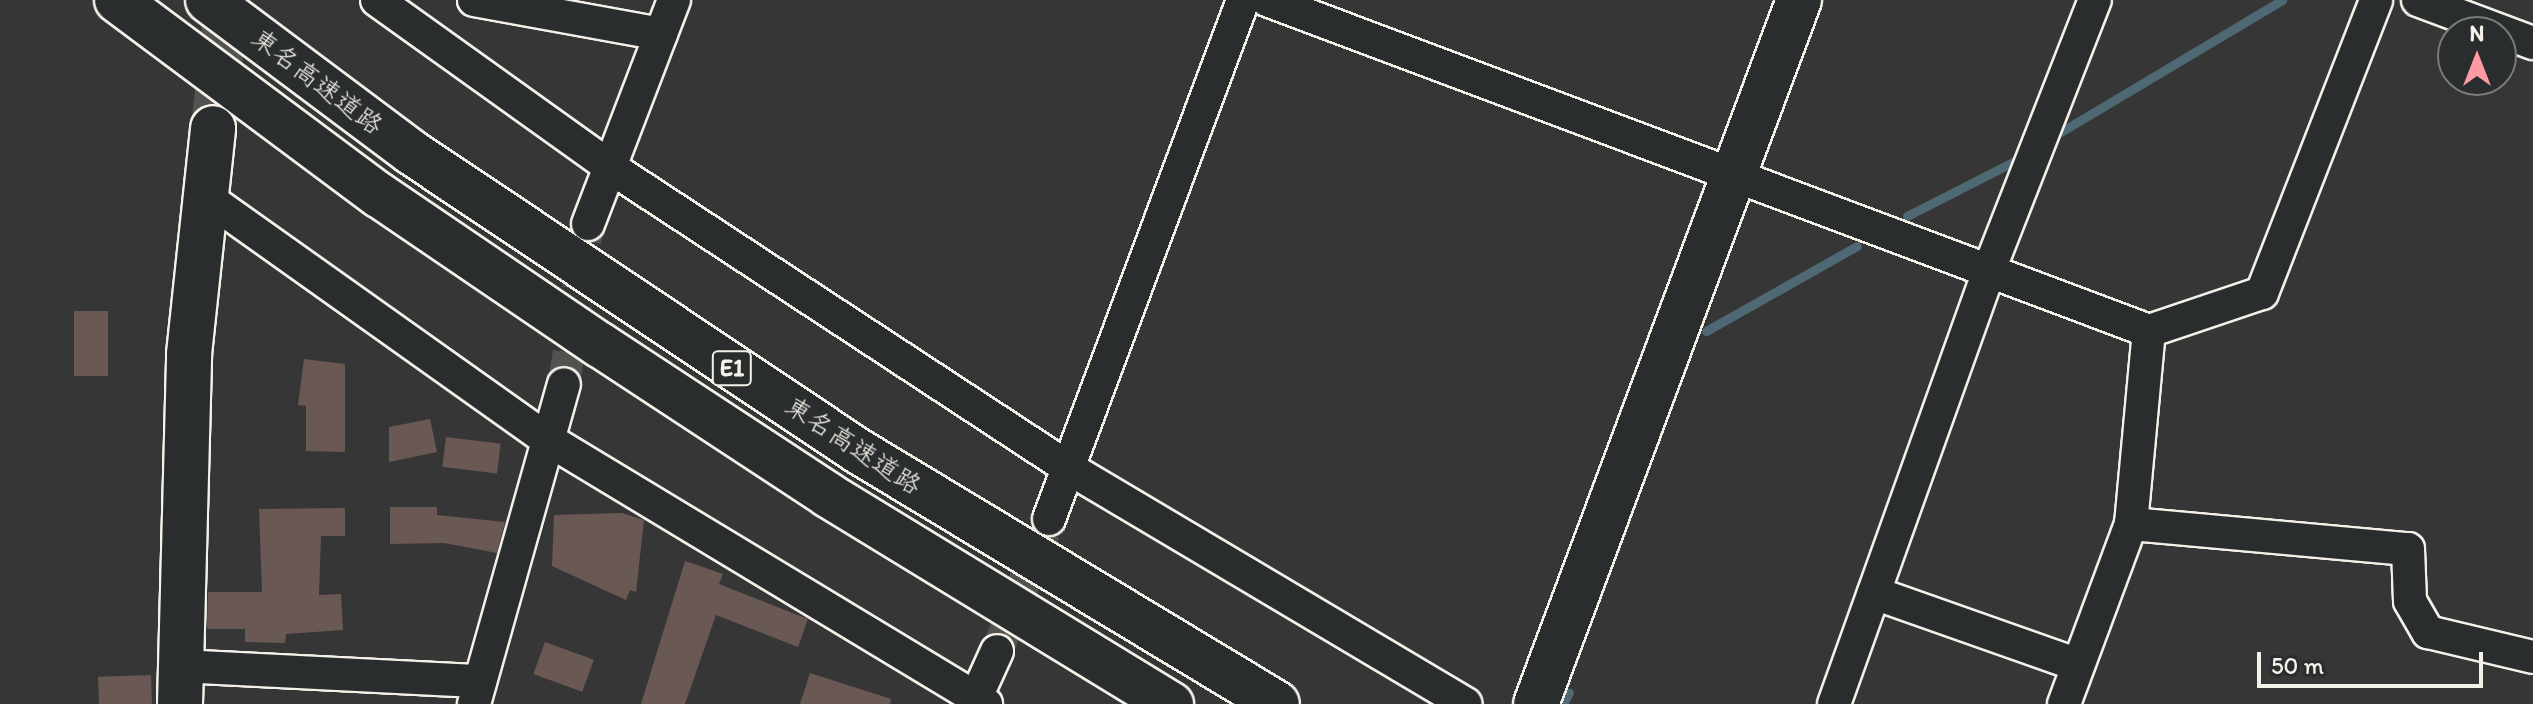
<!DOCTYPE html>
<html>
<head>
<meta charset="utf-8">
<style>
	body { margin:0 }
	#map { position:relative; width:2533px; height:704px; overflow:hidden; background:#373636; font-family:Itim,"Klee One",sans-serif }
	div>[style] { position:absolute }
	.stream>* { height:9px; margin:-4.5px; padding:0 4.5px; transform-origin:4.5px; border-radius:4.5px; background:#4f6974 }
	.building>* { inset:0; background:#6a5855; transform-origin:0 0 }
	.street-tunnel>* { height:32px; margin-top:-16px; transform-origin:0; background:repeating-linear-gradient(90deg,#535251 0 32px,transparent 0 48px) }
	.secondary-tunnel>* { height:44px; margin-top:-22px; transform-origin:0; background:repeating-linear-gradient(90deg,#535251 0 44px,transparent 0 66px) }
	.roads { filter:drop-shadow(2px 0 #f4f1e8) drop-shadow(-2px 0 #f4f1e8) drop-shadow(0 2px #f4f1e8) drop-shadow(0 -2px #f4f1e8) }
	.street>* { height:32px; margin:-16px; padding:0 16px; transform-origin:16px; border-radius:16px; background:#2a2d2e }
	.secondary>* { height:44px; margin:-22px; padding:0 22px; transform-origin:22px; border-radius:22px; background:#2a2d2e }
	.highway>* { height:44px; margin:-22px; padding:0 22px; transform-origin:22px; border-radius:22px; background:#2a2d2e }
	span { translate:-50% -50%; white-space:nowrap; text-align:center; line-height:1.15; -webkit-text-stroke:6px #2a2d2e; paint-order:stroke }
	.shield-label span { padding:2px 6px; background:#2a2d2e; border:2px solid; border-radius:6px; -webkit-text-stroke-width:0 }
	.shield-label { font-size:24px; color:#f4f1e8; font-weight:700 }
	.street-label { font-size:26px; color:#f4f1e8 }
	.north { position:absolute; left:2437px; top:16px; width:80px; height:80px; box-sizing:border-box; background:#2a2d2e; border:2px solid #7b7b78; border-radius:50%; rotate:0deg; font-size:22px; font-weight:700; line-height:32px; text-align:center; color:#f4f1e8 }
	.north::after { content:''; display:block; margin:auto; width:28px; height:36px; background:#ff9aa2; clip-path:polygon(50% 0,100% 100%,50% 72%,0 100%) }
	.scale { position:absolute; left:2257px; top:652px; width:226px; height:36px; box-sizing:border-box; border:4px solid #f4f1e8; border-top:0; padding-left:10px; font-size:24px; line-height:28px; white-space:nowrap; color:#f4f1e8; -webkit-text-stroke:6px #2a2d2e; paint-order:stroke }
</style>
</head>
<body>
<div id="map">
	<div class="stream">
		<div style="left:2059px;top:133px;width:260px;rotate:-30.8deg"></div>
		<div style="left:1907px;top:216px;width:126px;rotate:-27deg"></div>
		<div style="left:1706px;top:331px;width:173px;rotate:-29.4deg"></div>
		<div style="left:1563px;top:704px;width:13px;rotate:-63deg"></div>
	</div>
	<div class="building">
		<div style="left:74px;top:311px;width:34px;height:65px"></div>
		<div style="clip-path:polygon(304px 359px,345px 364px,345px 452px,306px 451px,306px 406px,298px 405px)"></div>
		<div style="clip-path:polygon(430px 419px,437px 452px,389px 462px,389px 427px)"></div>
		<div style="left:446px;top:437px;width:55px;height:30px;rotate:7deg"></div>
		<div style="clip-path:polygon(390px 507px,437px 507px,437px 515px,505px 522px,497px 553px,444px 543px,390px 544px)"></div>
		<div style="clip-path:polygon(345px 508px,345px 536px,321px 536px,319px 595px,341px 594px,343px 630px,286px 634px,285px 643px,245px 642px,245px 629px,207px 629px,208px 592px,262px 592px,259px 509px)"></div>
		<div style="clip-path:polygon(622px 513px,644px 520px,636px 592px,630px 590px,626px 600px,552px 566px,554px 515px)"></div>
		<div style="clip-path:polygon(685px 561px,723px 574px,719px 584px,808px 619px,798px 647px,716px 615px,685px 704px,641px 704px)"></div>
		<div style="left:545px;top:642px;width:52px;height:34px;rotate:20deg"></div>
		<div style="clip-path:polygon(810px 673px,891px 699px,890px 704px,800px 704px)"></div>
		<div style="left:151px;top:675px;width:29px;height:53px;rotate:88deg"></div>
	</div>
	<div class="street-tunnel">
		<div style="left:564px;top:384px;width:162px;rotate:-81.5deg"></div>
		<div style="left:997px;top:651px;width:142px;rotate:-68.5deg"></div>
	</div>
	<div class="secondary-tunnel">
		<div style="left:213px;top:128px;width:129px;rotate:-83.8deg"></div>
	</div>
	<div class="roads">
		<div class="street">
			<div style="left:377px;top:0;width:290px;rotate:35.6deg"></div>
			<div style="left:613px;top:169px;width:547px;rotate:33.28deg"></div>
			<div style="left:1070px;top:469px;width:460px;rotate:30.7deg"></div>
			<div style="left:474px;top:0;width:190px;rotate:10.3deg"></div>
			<div style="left:1267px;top:0;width:942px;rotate:20.57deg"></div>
			<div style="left:2149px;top:331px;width:119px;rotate:-18.6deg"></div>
			<div style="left:2262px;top:293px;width:314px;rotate:-68.7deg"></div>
			<div style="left:2418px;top:0;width:123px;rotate:20.5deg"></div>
			<div style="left:206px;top:197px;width:418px;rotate:35.4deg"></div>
			<div style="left:547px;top:439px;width:513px;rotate:31.12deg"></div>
			<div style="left:588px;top:224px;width:240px;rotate:-69deg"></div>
			<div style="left:1049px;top:519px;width:554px;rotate:-69.5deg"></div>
			<div style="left:2131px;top:524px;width:278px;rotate:5.2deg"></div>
			<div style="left:2408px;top:549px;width:52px;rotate:87.8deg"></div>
			<div style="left:2410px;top:601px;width:36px;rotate:60deg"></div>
			<div style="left:2428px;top:632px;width:108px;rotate:13.4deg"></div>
			<div style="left:1874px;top:593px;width:216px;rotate:19.4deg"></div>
			<div style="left:181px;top:666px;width:299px;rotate:2.9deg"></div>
			<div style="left:474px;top:704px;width:332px;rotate:-74.3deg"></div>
			<div style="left:973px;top:704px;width:58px;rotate:-65.6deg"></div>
			<div style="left:1834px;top:704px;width:461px;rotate:-70.3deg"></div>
			<div style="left:1989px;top:270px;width:290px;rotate:-68.6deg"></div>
			<div style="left:2064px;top:704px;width:192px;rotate:-69.6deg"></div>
			<div style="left:2131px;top:524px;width:194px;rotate:-84.7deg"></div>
		</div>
		<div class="secondary">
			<div style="left:180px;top:704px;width:350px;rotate:-88.5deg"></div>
			<div style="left:189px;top:354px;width:227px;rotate:-83.9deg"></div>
			<div style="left:1536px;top:704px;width:752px;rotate:-69.52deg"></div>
		</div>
		<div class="highway">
			<div style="left:117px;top:0;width:327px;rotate:36.7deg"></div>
			<div style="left:379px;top:195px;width:267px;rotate:34.2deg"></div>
			<div style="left:600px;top:345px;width:273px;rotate:33.3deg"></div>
			<div style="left:828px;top:495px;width:402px;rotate:31.4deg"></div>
			<div style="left:208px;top:0;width:254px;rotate:36.8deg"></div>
			<div style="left:411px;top:152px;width:538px;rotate:33.78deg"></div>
			<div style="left:858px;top:451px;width:489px;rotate:31.1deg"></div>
		</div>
	</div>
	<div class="shield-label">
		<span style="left:732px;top:368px">E1</span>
	</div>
	<div class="street-label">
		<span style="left:317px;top:82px;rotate:37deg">東名高速道路</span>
		<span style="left:853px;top:446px;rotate:33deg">東名高速道路</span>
	</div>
	<div class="north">N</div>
	<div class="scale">50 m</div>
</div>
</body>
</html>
